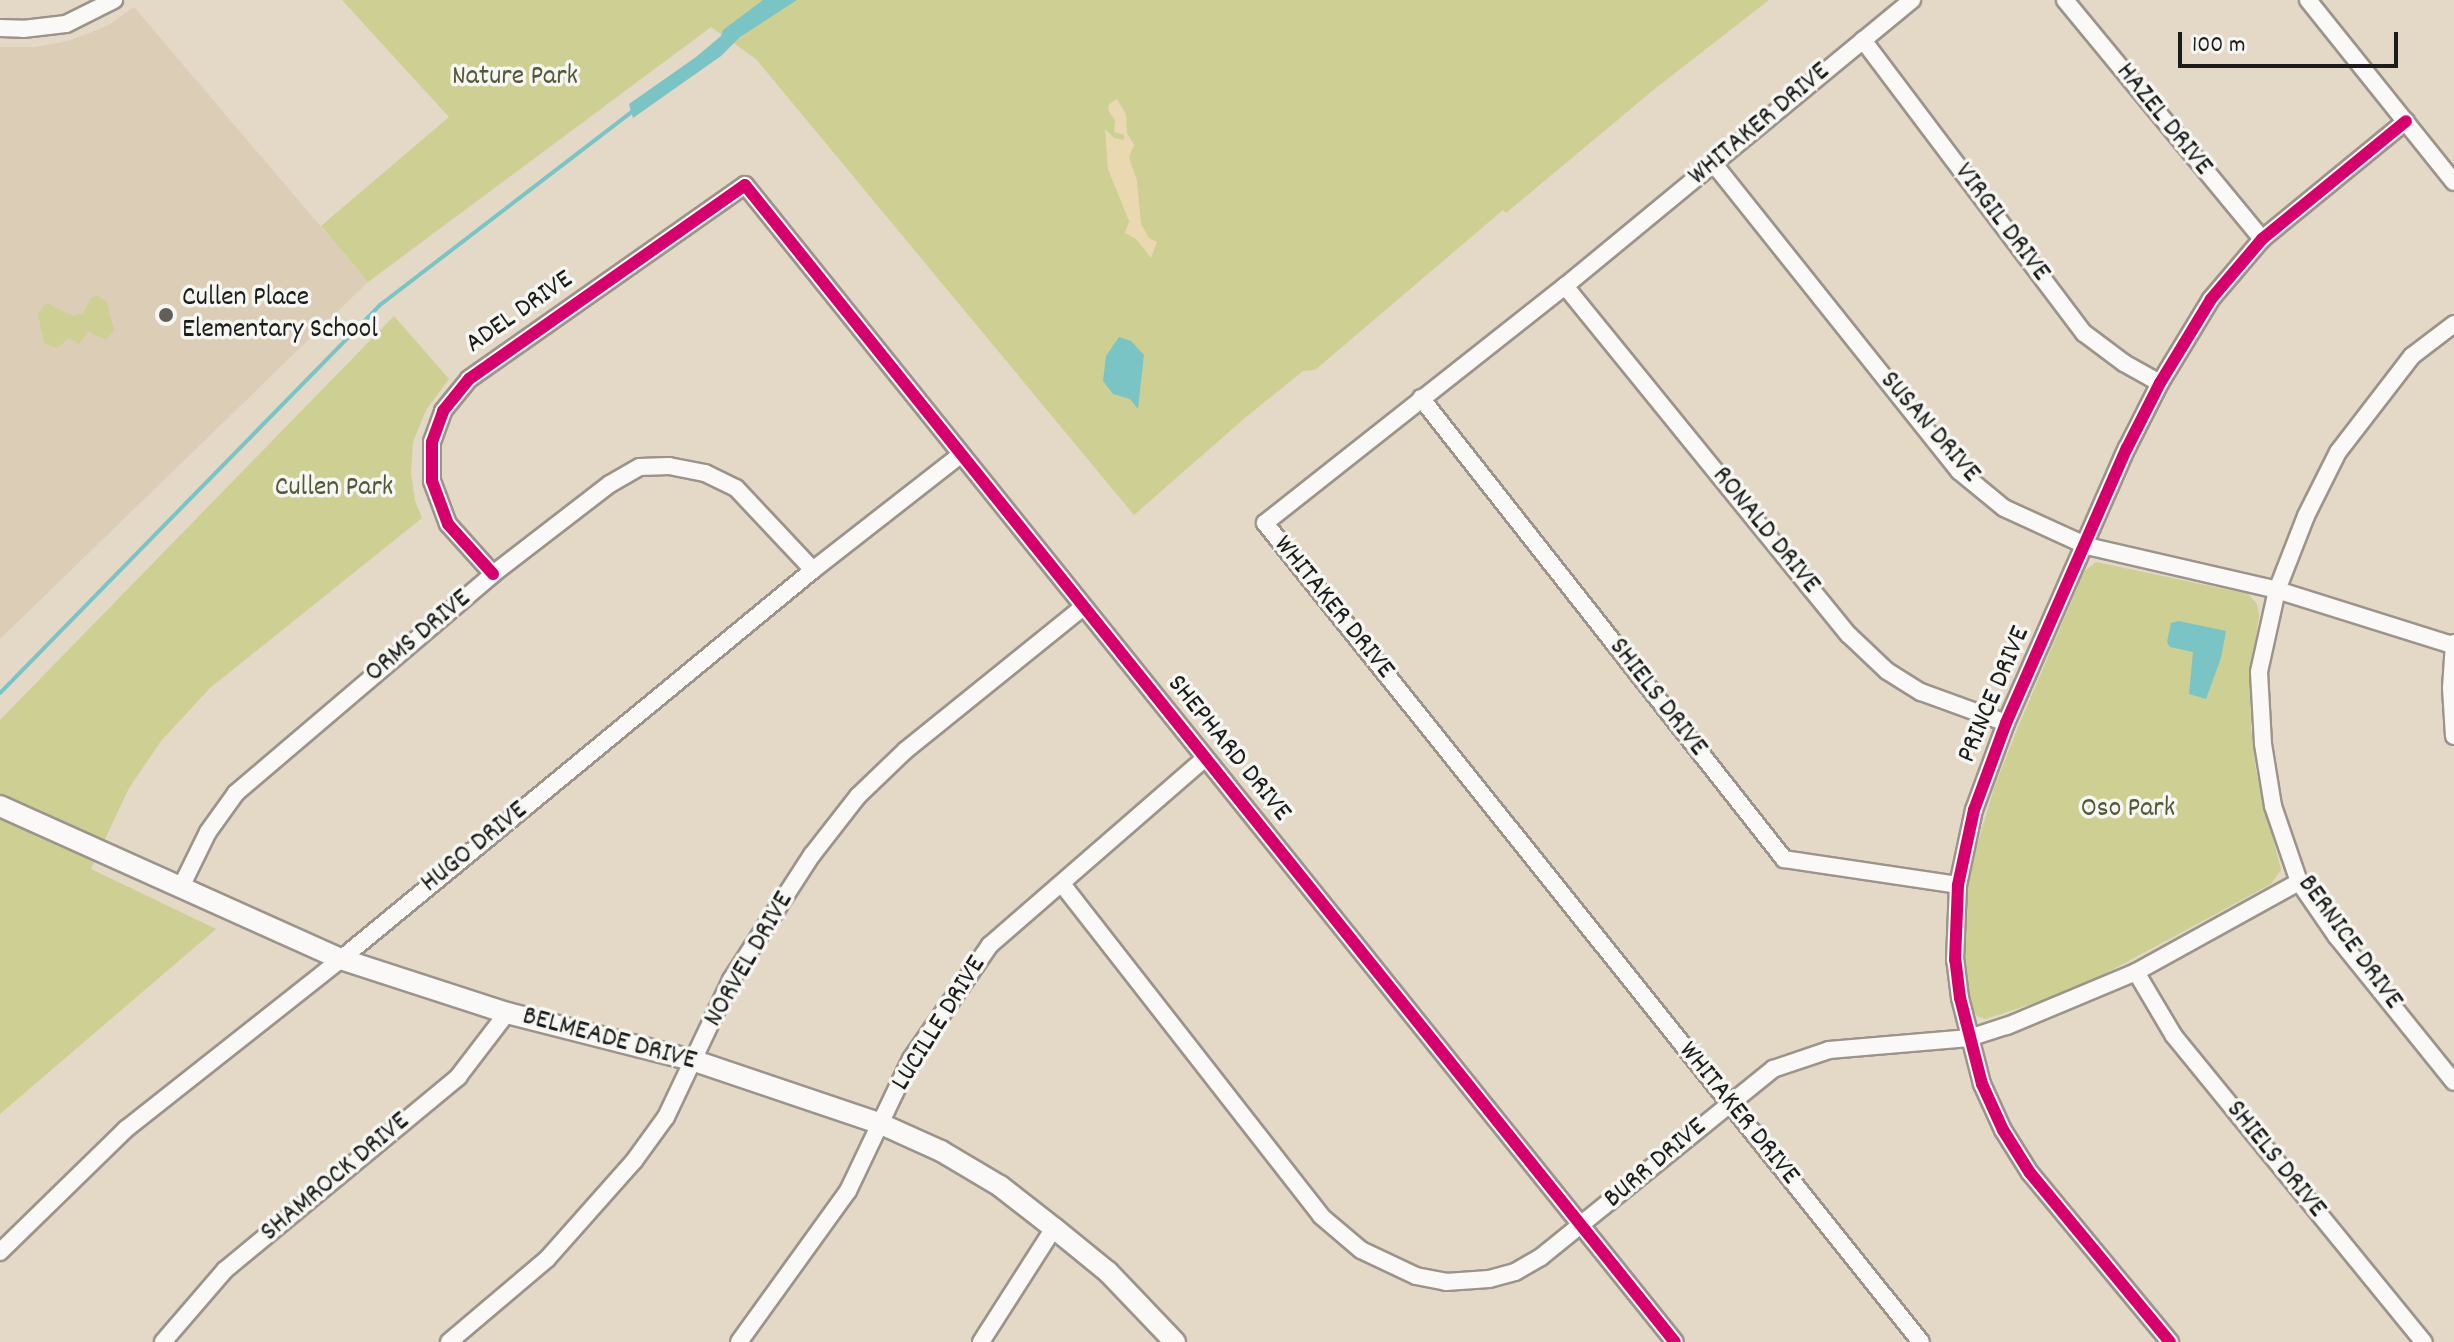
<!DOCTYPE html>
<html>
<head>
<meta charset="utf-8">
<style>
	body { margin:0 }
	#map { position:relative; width:2454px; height:1342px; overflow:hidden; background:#e4d8c7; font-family:Dekko,sans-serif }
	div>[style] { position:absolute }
	.built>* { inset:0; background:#dccdb6 }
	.green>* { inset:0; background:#cdcf93 }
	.sand>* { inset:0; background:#ead9b0 }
	.water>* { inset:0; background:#7ac4c6 }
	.stream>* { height:4px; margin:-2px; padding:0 2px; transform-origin:2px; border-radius:2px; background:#7ac4c6 }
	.roads { filter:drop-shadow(2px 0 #9c948b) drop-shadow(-2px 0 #9c948b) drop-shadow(0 2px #9c948b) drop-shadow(0 -2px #9c948b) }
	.minor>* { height:16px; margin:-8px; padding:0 8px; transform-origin:8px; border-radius:8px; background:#fbf9f7 }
	.tertiary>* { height:20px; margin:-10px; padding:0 10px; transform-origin:10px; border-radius:10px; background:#fbf9f7 }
	.cycleway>* { height:12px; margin:-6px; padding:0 6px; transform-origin:6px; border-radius:6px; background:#d6006c }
	.dots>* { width:22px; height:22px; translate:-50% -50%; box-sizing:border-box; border:4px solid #f6f6f2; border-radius:50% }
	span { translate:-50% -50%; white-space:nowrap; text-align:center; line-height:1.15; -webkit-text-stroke:7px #f6f6f2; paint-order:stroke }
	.park-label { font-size:28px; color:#535837 }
	.street-label { font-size:28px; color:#1c1c1c }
	.poi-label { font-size:28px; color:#1c1c1c }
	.left { translate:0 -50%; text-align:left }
	.scale { position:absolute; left:2178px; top:32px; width:220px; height:36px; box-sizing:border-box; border:4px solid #1c1c1c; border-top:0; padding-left:10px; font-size:24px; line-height:28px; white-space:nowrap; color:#1c1c1c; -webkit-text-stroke:6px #f6f6f2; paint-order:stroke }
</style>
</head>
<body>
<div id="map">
	<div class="built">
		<div style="clip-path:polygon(134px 7px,368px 282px,0 639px,0 47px,35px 47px,68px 41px,107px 26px)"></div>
	</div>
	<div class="green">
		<div style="clip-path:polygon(342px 0,1769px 0,1657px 87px,1506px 213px,1503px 210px,1315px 370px,1303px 371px,1246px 417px,1134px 515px,756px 59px,711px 27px,368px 282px,321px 226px,449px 117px)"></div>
		<div style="clip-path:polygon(97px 295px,107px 302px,114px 331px,106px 340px,88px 331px,79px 344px,69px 338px,57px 348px,44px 343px,38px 314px,46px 303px,73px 316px,84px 312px,91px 298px)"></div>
		<div style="clip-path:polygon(394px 316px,449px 379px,426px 410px,413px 442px,411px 473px,415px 501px,422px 518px,210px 688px,161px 741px,129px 788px,91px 869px,216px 929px,0 1114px,0 720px)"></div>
		<div style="clip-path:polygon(2096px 562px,2248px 594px,2257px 604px,2259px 616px,2250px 682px,2251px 728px,2256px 771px,2281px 870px,2271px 884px,2075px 990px,1985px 1019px,1977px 1016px,1969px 1003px,1964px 937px,1969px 873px,1994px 788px,2019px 725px,2084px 572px)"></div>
	</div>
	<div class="sand">
		<div style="clip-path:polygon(1117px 99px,1126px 114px,1127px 133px,1134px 145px,1129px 157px,1137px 181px,1141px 224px,1149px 238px,1157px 242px,1151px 258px,1136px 239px,1125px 233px,1129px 221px,1108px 169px,1105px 129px,1114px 138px,1124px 140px,1124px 135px,1114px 132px,1115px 120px,1108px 110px,1109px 104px)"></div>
	</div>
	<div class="water">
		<div style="clip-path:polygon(763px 0,797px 0,740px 37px,721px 56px,633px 118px,629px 104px,696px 57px,721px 36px,723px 30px)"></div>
		<div style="clip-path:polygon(1119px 337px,1131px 341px,1144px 355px,1138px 409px,1130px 399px,1113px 394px,1103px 381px,1106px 356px)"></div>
		<div style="clip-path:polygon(2179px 621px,2226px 631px,2221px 658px,2206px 699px,2189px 694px,2193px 652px,2170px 647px,2167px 642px,2171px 623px)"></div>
	</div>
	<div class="stream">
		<div style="left:0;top:693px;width:543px;rotate:-45.6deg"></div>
		<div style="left:380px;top:305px;width:319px;rotate:-37.5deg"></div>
	</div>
	<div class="roads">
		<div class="minor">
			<div style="left:1912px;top:0;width:450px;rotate:140.5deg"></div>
			<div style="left:1565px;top:286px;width:382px;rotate:141.7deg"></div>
			<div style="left:1265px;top:523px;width:1049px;rotate:51.31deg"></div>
			<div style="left:2065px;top:0;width:310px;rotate:50.5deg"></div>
			<div style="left:2308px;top:0;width:233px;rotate:51.3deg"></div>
			<div style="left:0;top:28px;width:23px;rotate:2deg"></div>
			<div style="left:23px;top:29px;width:43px;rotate:-6.6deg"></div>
			<div style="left:66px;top:24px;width:54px;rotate:-26.6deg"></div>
			<div style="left:1863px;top:40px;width:367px;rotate:53deg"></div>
			<div style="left:2084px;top:333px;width:50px;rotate:36.9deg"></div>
			<div style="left:2124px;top:363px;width:41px;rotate:29.1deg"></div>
			<div style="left:1714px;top:164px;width:393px;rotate:51.4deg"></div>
			<div style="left:1959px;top:471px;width:58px;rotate:39.4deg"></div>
			<div style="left:2004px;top:508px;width:91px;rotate:24.6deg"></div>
			<div style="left:2087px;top:546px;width:195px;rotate:13deg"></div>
			<div style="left:2277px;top:590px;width:184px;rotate:17.4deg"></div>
			<div style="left:1565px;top:286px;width:450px;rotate:50.9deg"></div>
			<div style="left:1849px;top:635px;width:52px;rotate:43.5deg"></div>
			<div style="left:1887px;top:671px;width:40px;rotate:32deg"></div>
			<div style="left:1921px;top:692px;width:90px;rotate:20deg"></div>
			<div style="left:2454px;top:324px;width:53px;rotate:142.7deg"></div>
			<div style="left:2412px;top:356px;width:121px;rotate:127.6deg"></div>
			<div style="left:2338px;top:452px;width:72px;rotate:116.6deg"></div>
			<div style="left:2306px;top:516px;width:79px;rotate:111.4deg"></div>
			<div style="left:2277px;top:590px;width:84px;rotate:102.4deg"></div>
			<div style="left:2259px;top:672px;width:72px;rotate:86.8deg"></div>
			<div style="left:2263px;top:744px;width:63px;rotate:80.8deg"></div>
			<div style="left:2273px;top:806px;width:80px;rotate:71.1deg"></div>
			<div style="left:2299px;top:882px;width:67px;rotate:55.4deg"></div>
			<div style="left:2337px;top:937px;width:186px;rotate:51.1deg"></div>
			<div style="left:1421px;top:398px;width:587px;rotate:51.78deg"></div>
			<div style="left:1784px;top:859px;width:176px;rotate:8.5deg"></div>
			<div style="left:493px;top:574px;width:67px;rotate:-132deg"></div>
			<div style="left:448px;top:524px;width:46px;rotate:-110.4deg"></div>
			<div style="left:432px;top:481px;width:39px;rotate:-90deg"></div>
			<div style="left:432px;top:442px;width:33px;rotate:-70deg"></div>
			<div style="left:443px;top:411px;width:41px;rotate:-50.9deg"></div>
			<div style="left:469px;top:379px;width:337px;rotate:-35.1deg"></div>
			<div style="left:745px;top:185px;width:1484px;rotate:51.21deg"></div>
			<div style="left:2454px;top:643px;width:45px;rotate:93.8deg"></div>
			<div style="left:2451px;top:688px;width:48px;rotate:86.4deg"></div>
			<div style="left:1062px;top:884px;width:421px;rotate:52deg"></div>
			<div style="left:1321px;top:1216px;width:52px;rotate:40.4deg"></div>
			<div style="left:1361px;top:1250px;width:61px;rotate:25.3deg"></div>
			<div style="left:1416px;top:1276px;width:31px;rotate:11deg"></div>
			<div style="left:1446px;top:1282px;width:43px;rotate:-4deg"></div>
			<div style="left:1489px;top:1279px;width:27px;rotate:-15deg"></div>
			<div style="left:1515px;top:1272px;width:30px;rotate:-30deg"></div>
			<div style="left:1541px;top:1257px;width:299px;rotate:-39deg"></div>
			<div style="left:1773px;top:1069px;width:59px;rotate:-18.7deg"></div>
			<div style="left:1829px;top:1050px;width:141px;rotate:-4.9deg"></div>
			<div style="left:1969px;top:1038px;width:40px;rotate:-18deg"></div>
			<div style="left:2007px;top:1026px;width:140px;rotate:-22.7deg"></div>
			<div style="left:2136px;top:972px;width:186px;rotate:-28.9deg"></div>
			<div style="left:181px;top:887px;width:61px;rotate:-63.9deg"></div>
			<div style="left:208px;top:832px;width:48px;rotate:-54.3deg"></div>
			<div style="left:236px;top:793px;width:338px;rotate:-40.4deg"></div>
			<div style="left:493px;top:574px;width:148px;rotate:-37.6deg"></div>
			<div style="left:610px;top:484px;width:34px;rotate:-30deg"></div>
			<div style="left:640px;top:467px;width:29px;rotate:-2deg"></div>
			<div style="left:669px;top:466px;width:37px;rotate:11deg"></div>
			<div style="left:705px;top:473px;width:34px;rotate:26deg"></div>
			<div style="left:736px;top:488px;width:112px;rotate:46.8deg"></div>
			<div style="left:2136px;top:972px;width:74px;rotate:59.3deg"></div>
			<div style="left:2174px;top:1036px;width:395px;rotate:50.8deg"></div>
			<div style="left:0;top:1252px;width:176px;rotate:-44.3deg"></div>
			<div style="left:126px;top:1129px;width:274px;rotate:-38.3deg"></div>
			<div style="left:341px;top:959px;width:612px;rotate:-39.49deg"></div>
			<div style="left:813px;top:570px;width:187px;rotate:-38deg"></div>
			<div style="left:163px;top:1342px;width:95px;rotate:-49.3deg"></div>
			<div style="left:225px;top:1270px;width:303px;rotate:-39.6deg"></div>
			<div style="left:458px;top:1077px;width:81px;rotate:-52.6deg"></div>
			<div style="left:449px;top:1342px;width:128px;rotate:-40.3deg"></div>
			<div style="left:547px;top:1259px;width:131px;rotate:-48.4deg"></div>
			<div style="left:634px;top:1161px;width:54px;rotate:-54deg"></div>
			<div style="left:666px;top:1117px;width:152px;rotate:-64.6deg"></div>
			<div style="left:731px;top:980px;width:149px;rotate:-57.1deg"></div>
			<div style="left:812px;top:855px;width:75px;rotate:-52.1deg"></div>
			<div style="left:858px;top:796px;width:66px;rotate:-43.8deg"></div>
			<div style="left:906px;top:750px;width:228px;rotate:-38.9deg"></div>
			<div style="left:739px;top:1342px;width:186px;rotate:-54.2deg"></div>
			<div style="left:848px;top:1191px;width:146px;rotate:-64.5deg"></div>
			<div style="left:911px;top:1059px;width:139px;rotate:-55.3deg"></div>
			<div style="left:990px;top:945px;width:284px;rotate:-41deg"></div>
			<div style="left:981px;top:1342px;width:135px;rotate:-57.4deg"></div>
			<div style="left:2170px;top:1342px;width:219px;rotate:-129.6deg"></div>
			<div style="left:2030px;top:1173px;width:51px;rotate:-122.1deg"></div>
			<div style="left:2003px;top:1130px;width:51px;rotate:-114.5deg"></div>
			<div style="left:1982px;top:1084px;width:89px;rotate:-104.3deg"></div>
			<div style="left:1960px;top:998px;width:38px;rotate:-97deg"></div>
			<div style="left:1955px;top:960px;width:75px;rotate:-87.7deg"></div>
			<div style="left:1958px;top:885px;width:77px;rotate:-78deg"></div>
			<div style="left:1974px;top:810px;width:93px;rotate:-69.8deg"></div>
			<div style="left:2006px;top:723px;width:300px;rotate:-66.3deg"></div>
			<div style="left:2127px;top:448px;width:73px;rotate:-63.1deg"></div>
			<div style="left:2160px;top:383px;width:98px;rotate:-58.7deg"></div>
			<div style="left:2211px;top:299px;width:79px;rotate:-49.6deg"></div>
			<div style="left:2262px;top:239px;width:186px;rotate:-39.3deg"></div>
		</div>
		<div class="tertiary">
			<div style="left:0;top:806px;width:374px;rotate:24.2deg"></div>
			<div style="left:341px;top:959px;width:175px;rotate:18deg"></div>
			<div style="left:507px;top:1013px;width:194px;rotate:14.3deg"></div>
			<div style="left:695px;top:1061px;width:196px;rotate:18.7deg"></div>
			<div style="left:881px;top:1124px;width:66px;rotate:24.2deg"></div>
			<div style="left:941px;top:1151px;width:69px;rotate:30.7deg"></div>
			<div style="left:1000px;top:1186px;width:68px;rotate:37.9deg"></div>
			<div style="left:1054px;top:1228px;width:70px;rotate:39.2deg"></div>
			<div style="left:1108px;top:1272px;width:97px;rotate:46.3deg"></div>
		</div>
	</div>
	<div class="cycleway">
		<div style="left:493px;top:574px;width:67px;rotate:-132deg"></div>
		<div style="left:448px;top:524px;width:46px;rotate:-110.4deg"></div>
		<div style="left:432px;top:481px;width:39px;rotate:-90deg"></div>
		<div style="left:432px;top:442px;width:33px;rotate:-70deg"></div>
		<div style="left:443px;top:411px;width:41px;rotate:-50.9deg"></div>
		<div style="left:469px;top:379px;width:337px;rotate:-35.1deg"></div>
		<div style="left:745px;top:185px;width:1484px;rotate:51.21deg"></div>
		<div style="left:2170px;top:1342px;width:219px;rotate:-129.6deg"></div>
		<div style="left:2030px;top:1173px;width:51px;rotate:-122.1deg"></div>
		<div style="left:2003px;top:1130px;width:51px;rotate:-114.5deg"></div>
		<div style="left:1982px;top:1084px;width:89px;rotate:-104.3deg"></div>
		<div style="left:1960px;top:998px;width:38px;rotate:-97deg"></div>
		<div style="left:1955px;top:960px;width:75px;rotate:-87.7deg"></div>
		<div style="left:1958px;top:885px;width:77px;rotate:-78deg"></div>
		<div style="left:1974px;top:810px;width:93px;rotate:-69.8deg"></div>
		<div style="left:2006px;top:723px;width:300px;rotate:-66.3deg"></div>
		<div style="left:2127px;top:448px;width:73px;rotate:-63.1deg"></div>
		<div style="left:2160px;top:383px;width:98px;rotate:-58.7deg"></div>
		<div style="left:2211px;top:299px;width:79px;rotate:-49.6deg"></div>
		<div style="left:2262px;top:239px;width:186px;rotate:-39.3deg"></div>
	</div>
	<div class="dots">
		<div style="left:166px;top:315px;background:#625e58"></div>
	</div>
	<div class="park-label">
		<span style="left:515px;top:78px">Nature Park</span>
		<span style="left:334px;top:489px">Cullen Park</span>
		<span style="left:2128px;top:810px">Oso Park</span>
	</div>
	<div class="street-label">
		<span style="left:2163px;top:120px;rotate:51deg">HAZEL DRIVE</span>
		<span style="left:1760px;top:125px;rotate:-40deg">WHITAKER DRIVE</span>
		<span style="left:2001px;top:223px;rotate:53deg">VIRGIL DRIVE</span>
		<span style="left:520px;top:313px;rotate:-35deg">ADEL DRIVE</span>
		<span style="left:1929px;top:428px;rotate:49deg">SUSAN DRIVE</span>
		<span style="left:1765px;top:531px;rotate:51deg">RONALD DRIVE</span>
		<span style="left:1333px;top:608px;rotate:51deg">WHITAKER DRIVE</span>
		<span style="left:419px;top:637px;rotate:-40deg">ORMS DRIVE</span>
		<span style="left:1995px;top:695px;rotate:-67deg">PRINCE DRIVE</span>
		<span style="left:1657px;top:698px;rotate:52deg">SHIELS DRIVE</span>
		<span style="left:1228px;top:749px;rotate:51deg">SHEPHARD DRIVE</span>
		<span style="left:475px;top:848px;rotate:-39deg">HUGO DRIVE</span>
		<span style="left:2349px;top:943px;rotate:54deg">BERNICE DRIVE</span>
		<span style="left:750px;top:960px;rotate:-60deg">NORVEL DRIVE</span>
		<span style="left:940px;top:1024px;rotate:-58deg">LUCILLE DRIVE</span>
		<span style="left:609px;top:1040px;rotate:15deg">BELMEADE DRIVE</span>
		<span style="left:1738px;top:1114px;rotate:51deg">WHITAKER DRIVE</span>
		<span style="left:2275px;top:1160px;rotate:51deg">SHIELS DRIVE</span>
		<span style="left:1656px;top:1164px;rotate:-40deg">BURR DRIVE</span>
		<span style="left:336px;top:1178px;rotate:-40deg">SHAMROCK DRIVE</span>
	</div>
	<div class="poi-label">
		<span class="left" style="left:182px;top:315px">Cullen Place<br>Elementary School</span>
	</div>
	<div class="scale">100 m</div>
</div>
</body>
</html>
